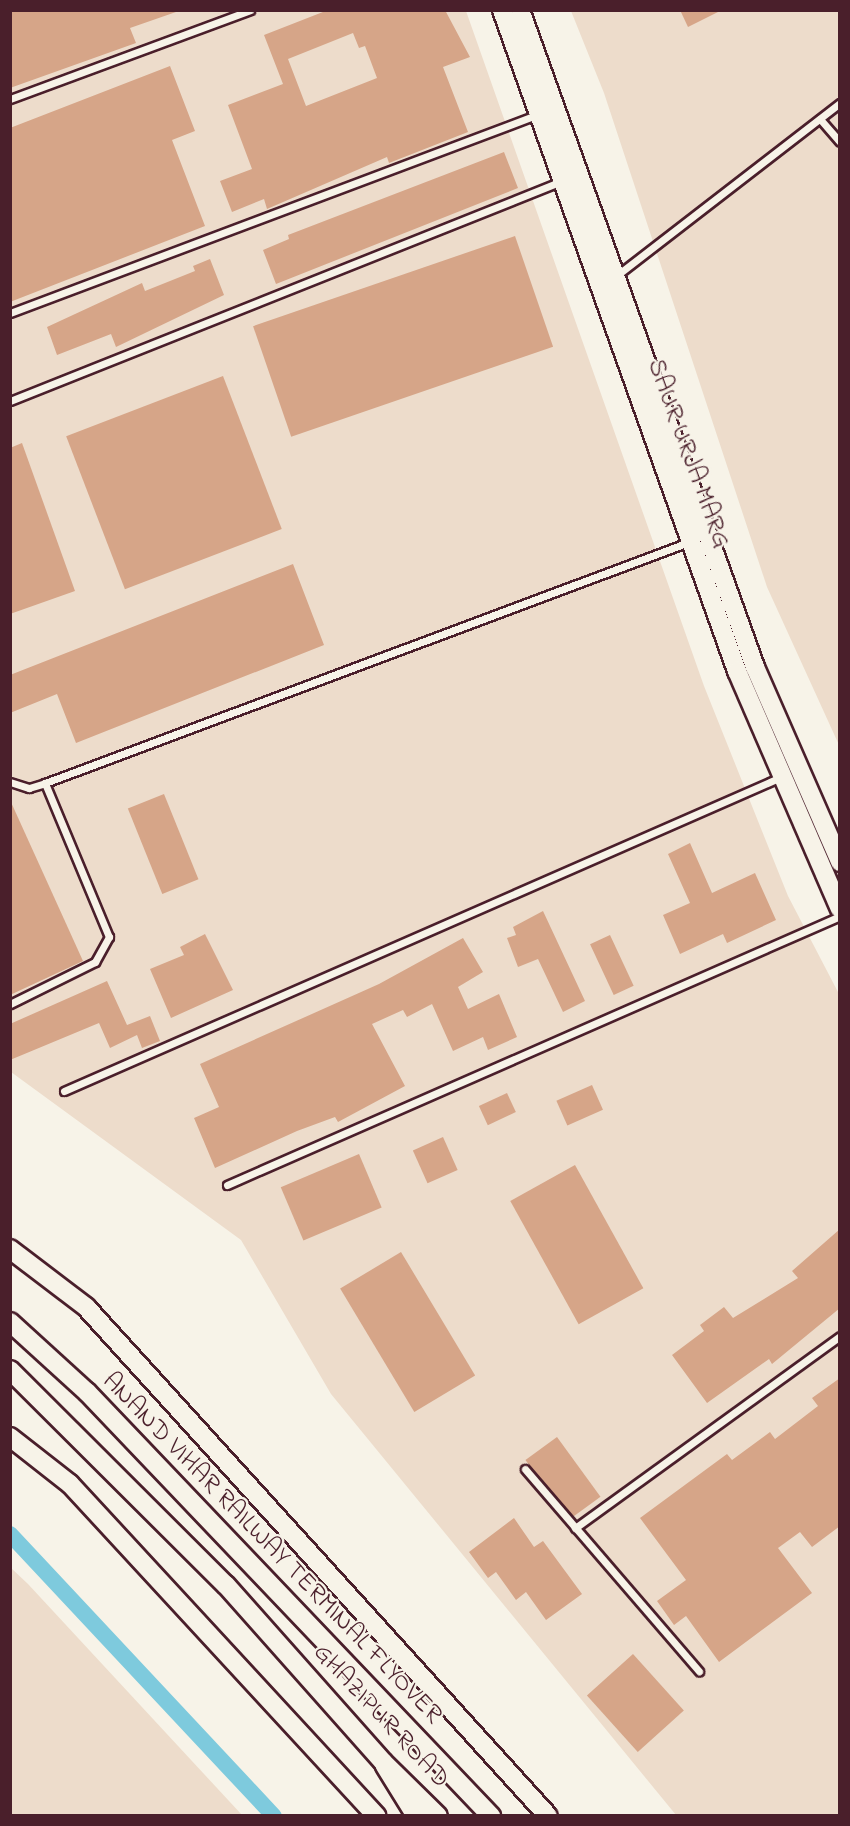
<!DOCTYPE html>
<html>
<head>
<meta charset="utf-8">
<style>
	body { margin:0 }
	#map { position:relative; width:850px; height:1826px; overflow:hidden; background:#f7f3e8; font-family:"Indie Flower",sans-serif }
	div>[style] { position:absolute }
	.built>* { inset:0; background:#eddccb }
	.canal>* { height:16px; margin:-8px; padding:0 8px; transform-origin:8px; border-radius:8px; background:#7ecadd }
	.building>* { inset:0; background:#d6a588; transform-origin:0 0 }
	.roads { filter:drop-shadow(2px 0 #4a1f2b) drop-shadow(-2px 0 #4a1f2b) drop-shadow(0 2px #4a1f2b) drop-shadow(0 -2px #4a1f2b) }
	.lane>* { height:7px; margin:-3.5px; padding:0 3.5px; transform-origin:3.5px; border-radius:3.5px; background:#f7f3e8 }
	.secondary>* { height:18px; margin:-9px; padding:0 9px; transform-origin:9px; border-radius:9px; background:#f7f3e8 }
	span { translate:-50% -50%; white-space:nowrap; text-align:center; line-height:1.15; -webkit-text-stroke:4.5px #f7f3e8; paint-order:stroke }
	.street-label { font-size:26px; color:#4a1f2b }
	.frame { position:absolute; inset:0; border:12px solid #4a1f2b; pointer-events:none }
</style>
</head>
<body>
<div id="map">
	<div class="built">
		<div style="clip-path:polygon(10px 11px,466px 11px,704px 686px,788px 896px,839px 994px,839px 1815px,676px 1815px,331px 1394px,241px 1240px,11px 1072px)"></div>
		<div style="clip-path:polygon(571px 11px,839px 11px,839px 745px,767px 587px,604px 93px)"></div>
		<div style="clip-path:polygon(10px 1567px,28px 1584px,242px 1815px,11px 1815px)"></div>
	</div>
	<div class="canal">
		<div style="left:10px;top:1534px;width:386px;rotate:46.9deg"></div>
	</div>
	<div class="building">
		<div style="clip-path:polygon(10px 10px,175px 10px,176px 12px,130px 28px,136px 43px,10px 88px)"></div>
		<div style="clip-path:polygon(evenodd,328px 10px,445px 10px,470px 57px,443px 67px,468px 132px,389px 163px,387px 157px,267px 209px,264px 199px,232px 212px,220px 181px,252px 169px,228px 105px,283px 84px,264px 35px,328px 10px,353px 33px,359px 48px,365px 46px,377px 78px,306px 106px,288px 59px,353px 33px)"></div>
		<div style="clip-path:polygon(680px 10px,722px 10px,688px 27px)"></div>
		<div style="clip-path:polygon(170px 66px,195px 131px,172px 140px,205px 226px,10px 302px,10px 128px)"></div>
		<div style="clip-path:polygon(504px 152px,518px 188px,276px 284px,263px 250px,289px 239px,288px 235px)"></div>
		<div style="left:515px;top:236px;width:117px;height:277px;rotate:71deg"></div>
		<div style="clip-path:polygon(210px 259px,224px 295px,116px 347px,111px 334px,57px 355px,47px 327px,142px 283px,145px 291px,195px 271px,193px 266px)"></div>
		<div style="left:223px;top:376px;width:164px;height:168px;rotate:69deg"></div>
		<div style="clip-path:polygon(22px 443px,75px 591px,10px 614px,10px 448px)"></div>
		<div style="clip-path:polygon(293px 564px,324px 645px,76px 743px,57px 694px,10px 713px,10px 675px)"></div>
		<div style="left:164px;top:794px;width:92px;height:39px;rotate:68deg"></div>
		<div style="clip-path:polygon(10px 800px,83px 961px,10px 995px)"></div>
		<div style="clip-path:polygon(690px 843px,712px 893px,755px 873px,776px 920px,727px 943px,723px 934px,680px 954px,663px 915px,690px 903px,668px 854px)"></div>
		<div style="clip-path:polygon(543px 911px,585px 1001px,563px 1012px,538px 959px,518px 967px,507px 938px,516px 935px,513px 927px)"></div>
		<div style="clip-path:polygon(205px 934px,233px 990px,171px 1018px,150px 969px,184px 955px,180px 947px)"></div>
		<div style="left:610px;top:935px;width:56px;height:22px;rotate:65deg"></div>
		<div style="clip-path:polygon(463px 938px,483px 972px,458px 987px,468px 1009px,499px 994px,517px 1037px,488px 1050px,483px 1037px,453px 1051px,432px 1004px,407px 1017px,403px 1010px,372px 1024px,405px 1086px,338px 1122px,335px 1117px,297px 1131px,215px 1168px,194px 1118px,219px 1107px,200px 1064px,379px 984px)"></div>
		<div style="clip-path:polygon(107px 981px,127px 1025px,150px 1016px,160px 1041px,142px 1048px,137px 1035px,110px 1048px,99px 1023px,10px 1060px,10px 1024px)"></div>
		<div style="left:592px;top:1085px;width:27px;height:39px;rotate:66deg"></div>
		<div style="left:507px;top:1093px;width:21px;height:31px;rotate:65deg"></div>
		<div style="left:443px;top:1137px;width:36px;height:33px;rotate:66deg"></div>
		<div style="left:359px;top:1154px;width:58px;height:85px;rotate:67deg"></div>
		<div style="left:575px;top:1165px;width:141px;height:74px;rotate:61deg"></div>
		<div style="clip-path:polygon(840px 1229px,840px 1308px,772px 1364px,769px 1359px,707px 1403px,672px 1355px,704px 1331px,700px 1325px,724px 1307px,733px 1318px,798px 1278px,792px 1271px)"></div>
		<div style="left:401px;top:1252px;width:144px;height:71px;rotate:59deg"></div>
		<div style="clip-path:polygon(840px 1378px,840px 1526px,812px 1547px,800px 1532px,778px 1548px,812px 1593px,719px 1662px,686px 1616px,674px 1625px,657px 1601px,686px 1580px,640px 1518px,727px 1454px,732px 1460px,770px 1432px,775px 1439px,818px 1406px,812px 1398px)"></div>
		<div style="left:557px;top:1437px;width:74px;height:39px;rotate:54deg"></div>
		<div style="clip-path:polygon(514px 1518px,534px 1547px,543px 1541px,582px 1594px,546px 1620px,526px 1592px,516px 1600px,496px 1572px,488px 1578px,469px 1552px)"></div>
		<div style="left:633px;top:1654px;width:76px;height:62px;rotate:48deg"></div>
	</div>
	<div class="roads">
		<div class="lane">
			<div style="left:10px;top:99px;width:256px;rotate:-20.3deg"></div>
			<div style="left:820px;top:119px;width:30px;rotate:49deg"></div>
			<div style="left:616px;top:276px;width:283px;rotate:-37.7deg"></div>
			<div style="left:10px;top:313px;width:565px;rotate:-20.62deg"></div>
			<div style="left:10px;top:401px;width:594px;rotate:-21.73deg"></div>
			<div style="left:10px;top:782px;width:20px;rotate:18deg"></div>
			<div style="left:29px;top:788px;width:17px;rotate:-17deg"></div>
			<div style="left:45px;top:783px;width:688px;rotate:-20.52deg"></div>
			<div style="left:10px;top:1004px;width:95px;rotate:-26.3deg"></div>
			<div style="left:95px;top:962px;width:29px;rotate:-61deg"></div>
			<div style="left:109px;top:937px;width:167px;rotate:-112.6deg"></div>
			<div style="left:64px;top:1091px;width:783px;rotate:-23.65deg"></div>
			<div style="left:227px;top:1185px;width:669px;rotate:-23.69deg"></div>
			<div style="left:525px;top:1469px;width:267px;rotate:49.3deg"></div>
			<div style="left:575px;top:1528px;width:327px;rotate:-35.9deg"></div>
		</div>
		<div class="secondary">
			<div style="left:502px;top:10px;width:702px;rotate:70.43deg"></div>
			<div style="left:737px;top:671px;width:259px;rotate:66.6deg"></div>
			<div style="left:520px;top:10px;width:698px;rotate:70.32deg"></div>
			<div style="left:755px;top:667px;width:213px;rotate:66.4deg"></div>
			<div style="left:10px;top:1249px;width:96px;rotate:37.3deg"></div>
			<div style="left:86px;top:1307px;width:687px;rotate:47.77deg"></div>
			<div style="left:10px;top:1322px;width:104px;rotate:42.3deg"></div>
			<div style="left:87px;top:1392px;width:586px;rotate:46.38deg"></div>
			<div style="left:10px;top:1370px;width:305px;rotate:44.9deg"></div>
			<div style="left:226px;top:1585px;width:237px;rotate:48.4deg"></div>
			<div style="left:383px;top:1762px;width:77px;rotate:44.5deg"></div>
			<div style="left:10px;top:1437px;width:76px;rotate:38.1deg"></div>
			<div style="left:70px;top:1484px;width:452px;rotate:47.3deg"></div>
			<div style="left:385px;top:1766px;width:59px;rotate:58.2deg"></div>
		</div>
	</div>
	<div class="street-label">
		<span style="left:687px;top:454px;rotate:70deg">SAUR URJA MARG</span>
		<span style="left:271px;top:1549px;rotate:46deg">ANAND VIHAR RAILWAY TERMINAL FLYOVER</span>
		<span style="left:380px;top:1717px;rotate:47deg">GHAZIPUR ROAD</span>
	</div>
	<div class="frame"></div>
</div>
</body>
</html>
